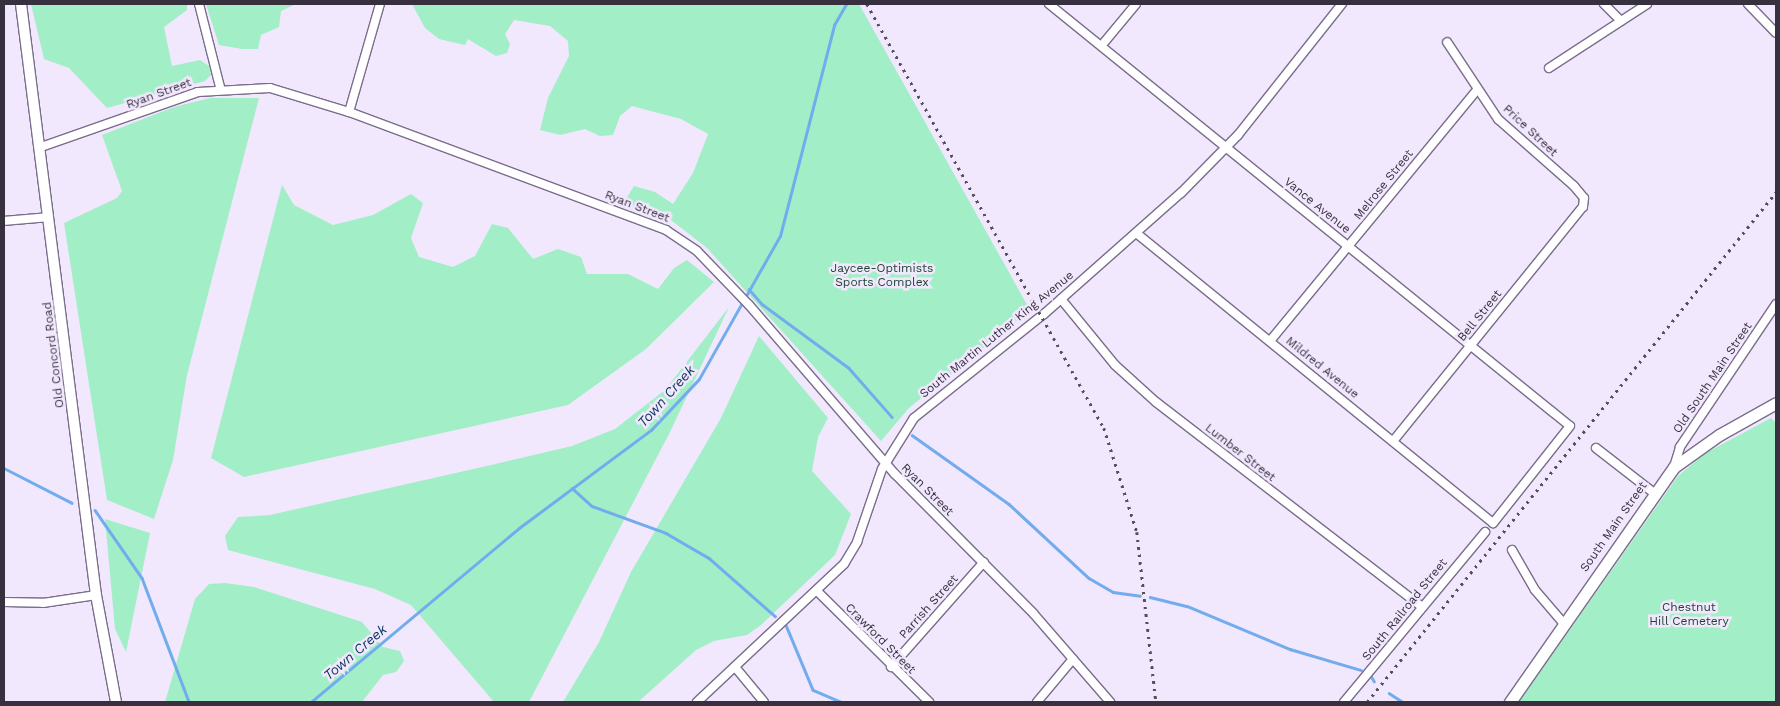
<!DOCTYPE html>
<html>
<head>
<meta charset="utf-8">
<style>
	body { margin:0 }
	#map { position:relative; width:1780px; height:706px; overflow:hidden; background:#f1e8fd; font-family:"Work Sans",sans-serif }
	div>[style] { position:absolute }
	.green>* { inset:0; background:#a2eec7 }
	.stream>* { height:2.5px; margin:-1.25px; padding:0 1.25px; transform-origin:1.25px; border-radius:1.25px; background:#72acee }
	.roads { filter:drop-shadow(1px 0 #7a6d8b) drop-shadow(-1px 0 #7a6d8b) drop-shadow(0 1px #7a6d8b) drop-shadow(0 -1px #7a6d8b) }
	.minor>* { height:8px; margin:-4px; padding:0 4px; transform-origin:4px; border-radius:4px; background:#fff }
	.secondary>* { height:10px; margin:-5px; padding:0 5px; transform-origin:5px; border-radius:5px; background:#fff }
	.primary>* { height:11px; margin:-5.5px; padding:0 5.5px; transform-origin:5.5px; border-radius:5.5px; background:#fff }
	.rail>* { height:2.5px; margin-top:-1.25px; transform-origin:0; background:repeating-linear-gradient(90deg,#554e5d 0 2.5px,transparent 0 7.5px) }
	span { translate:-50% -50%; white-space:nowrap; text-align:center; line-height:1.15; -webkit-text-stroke:5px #f1e8fd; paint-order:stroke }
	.street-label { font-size:12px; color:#37313f }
	.park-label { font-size:12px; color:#1c4531 }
	.water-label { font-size:14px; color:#0c355e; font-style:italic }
	.frame { position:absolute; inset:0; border:5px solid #37313f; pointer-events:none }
</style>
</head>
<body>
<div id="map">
	<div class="green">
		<div style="clip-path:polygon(31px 4px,187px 4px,187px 10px,164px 27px,172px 66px,200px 60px,209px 66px,211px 75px,205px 81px,107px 108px,69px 68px,44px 59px)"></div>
		<div style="clip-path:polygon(206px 4px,296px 4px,281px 11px,279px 27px,261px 35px,258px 49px,242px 49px,219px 45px)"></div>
		<div style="clip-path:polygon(412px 4px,859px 4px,1030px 310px,909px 408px,881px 441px,707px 248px,671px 220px,623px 204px,634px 186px,655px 192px,673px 204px,693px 173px,708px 134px,681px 119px,632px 106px,620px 116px,613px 135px,600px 136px,585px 129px,560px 135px,540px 130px,548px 98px,569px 56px,568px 41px,550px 26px,514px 20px,505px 34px,510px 44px,507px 53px,496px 56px,468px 39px,465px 45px,439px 39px,425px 28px)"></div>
		<div style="clip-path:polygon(210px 98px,259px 98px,187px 375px,173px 460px,154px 519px,107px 500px,64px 223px,117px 198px,122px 191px,102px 135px,174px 107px)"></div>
		<div style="clip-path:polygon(282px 185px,294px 205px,333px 225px,373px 215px,411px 194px,423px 203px,411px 238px,419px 257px,453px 267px,475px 256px,492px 224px,508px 228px,533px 259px,558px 249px,581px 257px,587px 274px,628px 274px,658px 289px,674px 268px,687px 260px,714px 282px,646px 349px,568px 405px,244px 477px,211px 458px)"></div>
		<div style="clip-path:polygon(729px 307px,670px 432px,529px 702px,494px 702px,411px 605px,375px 589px,228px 550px,225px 536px,238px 517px,270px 515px,491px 465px,572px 446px,615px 429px,665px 390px)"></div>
		<div style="clip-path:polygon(759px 336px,828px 418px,818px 437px,812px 471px,851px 514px,835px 555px,761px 625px,747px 635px,714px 641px,696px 650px,638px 702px,563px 702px,599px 642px,631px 572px,721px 418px)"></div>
		<div style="clip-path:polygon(1771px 418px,1776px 423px,1776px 702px,1519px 702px,1678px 476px,1704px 454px)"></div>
		<div style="clip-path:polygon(105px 519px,150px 533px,126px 652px,115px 629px)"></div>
		<div style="clip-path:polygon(225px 583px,254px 587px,362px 622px,383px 647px,400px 651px,404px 661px,396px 672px,383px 675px,362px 702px,165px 702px,195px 599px,209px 584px)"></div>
	</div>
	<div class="stream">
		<div style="left:749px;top:289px;width:20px;rotate:49deg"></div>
		<div style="left:762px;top:304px;width:108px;rotate:36.3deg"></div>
		<div style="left:849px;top:368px;width:65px;rotate:48.7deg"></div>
		<div style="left:912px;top:435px;width:119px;rotate:35.4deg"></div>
		<div style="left:1009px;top:504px;width:109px;rotate:42.8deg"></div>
		<div style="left:1089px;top:578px;width:28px;rotate:30deg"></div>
		<div style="left:1113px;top:592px;width:27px;rotate:8deg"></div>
		<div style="left:4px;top:468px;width:76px;rotate:27.2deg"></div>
		<div style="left:572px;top:488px;width:27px;rotate:42deg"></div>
		<div style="left:592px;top:506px;width:79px;rotate:20deg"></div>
		<div style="left:666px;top:533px;width:50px;rotate:30.2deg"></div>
		<div style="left:709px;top:558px;width:88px;rotate:41.3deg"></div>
		<div style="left:95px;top:510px;width:83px;rotate:55.3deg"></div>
		<div style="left:142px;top:578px;width:133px;rotate:69.2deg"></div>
		<div style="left:1150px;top:597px;width:38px;rotate:14deg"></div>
		<div style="left:1187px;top:606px;width:112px;rotate:22.7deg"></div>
		<div style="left:1290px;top:649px;width:74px;rotate:16.5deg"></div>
		<div style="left:786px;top:625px;width:70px;rotate:67.4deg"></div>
		<div style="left:813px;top:690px;width:30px;rotate:23deg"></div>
		<div style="left:1371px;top:676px;width:6px;rotate:59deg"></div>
		<div style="left:1389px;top:693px;width:17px;rotate:33deg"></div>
		<div style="left:311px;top:702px;width:271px;rotate:-39.9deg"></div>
		<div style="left:519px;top:528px;width:164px;rotate:-36.6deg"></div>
		<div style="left:651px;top:430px;width:70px;rotate:-46.7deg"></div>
		<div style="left:699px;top:379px;width:164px;rotate:-60.5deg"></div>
		<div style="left:780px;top:236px;width:218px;rotate:-75.6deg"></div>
		<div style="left:834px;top:25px;width:24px;rotate:-60deg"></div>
	</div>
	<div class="roads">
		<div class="minor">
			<div style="left:199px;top:4px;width:86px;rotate:75.8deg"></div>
			<div style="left:1049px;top:4px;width:670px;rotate:39.01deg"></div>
			<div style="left:1570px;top:426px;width:124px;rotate:128.4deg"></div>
			<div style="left:1493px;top:523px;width:460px;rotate:-140.9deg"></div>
			<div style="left:1604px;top:4px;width:24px;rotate:45deg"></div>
			<div style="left:1748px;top:4px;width:40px;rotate:46deg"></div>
			<div style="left:1102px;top:45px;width:53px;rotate:-50.3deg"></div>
			<div style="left:1549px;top:68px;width:117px;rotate:-33.1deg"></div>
			<div style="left:349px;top:112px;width:112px;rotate:-74deg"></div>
			<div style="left:41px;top:147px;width:166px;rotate:-19.3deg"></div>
			<div style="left:198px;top:92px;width:72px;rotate:-3.2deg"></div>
			<div style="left:270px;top:88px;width:83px;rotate:16.9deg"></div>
			<div style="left:349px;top:112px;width:338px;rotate:20.4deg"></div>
			<div style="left:666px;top:230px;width:37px;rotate:34deg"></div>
			<div style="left:697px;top:251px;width:75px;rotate:46.1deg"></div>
			<div style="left:749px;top:305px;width:223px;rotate:49.2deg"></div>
			<div style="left:895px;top:474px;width:196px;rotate:45.2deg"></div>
			<div style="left:1033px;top:613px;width:118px;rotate:49.1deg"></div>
			<div style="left:4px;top:221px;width:45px;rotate:-5.1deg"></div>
			<div style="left:1061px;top:299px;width:85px;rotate:50.7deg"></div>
			<div style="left:1115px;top:365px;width:55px;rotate:42.1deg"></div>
			<div style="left:1156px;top:402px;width:336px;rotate:37.6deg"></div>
			<div style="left:1270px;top:341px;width:325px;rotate:-50.5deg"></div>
			<div style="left:1394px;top:440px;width:300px;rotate:-51deg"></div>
			<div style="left:1583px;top:207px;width:9px;rotate:-84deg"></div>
			<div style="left:1584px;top:198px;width:16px;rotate:-130deg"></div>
			<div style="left:1574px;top:186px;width:101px;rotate:-138.6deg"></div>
			<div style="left:1498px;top:119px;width:92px;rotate:-123.5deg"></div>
			<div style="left:1596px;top:448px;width:73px;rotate:37.8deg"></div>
			<div style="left:1674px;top:467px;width:21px;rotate:-73deg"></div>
			<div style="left:1680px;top:447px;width:172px;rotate:-56.1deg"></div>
			<div style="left:1512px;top:550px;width:46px;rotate:60.1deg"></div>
			<div style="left:1535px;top:590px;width:45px;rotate:49.5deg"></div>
			<div style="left:817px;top:591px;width:158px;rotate:44.7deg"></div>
			<div style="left:4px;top:602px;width:39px;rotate:1deg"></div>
			<div style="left:43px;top:603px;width:54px;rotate:-8.6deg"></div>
			<div style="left:735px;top:667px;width:45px;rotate:50.4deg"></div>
			<div style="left:891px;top:667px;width:140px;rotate:-48.5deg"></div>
			<div style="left:697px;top:702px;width:202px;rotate:-43.2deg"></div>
			<div style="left:844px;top:564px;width:26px;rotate:-59deg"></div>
			<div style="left:857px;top:542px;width:77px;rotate:-71.1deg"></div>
			<div style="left:882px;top:469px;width:60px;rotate:-57.9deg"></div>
			<div style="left:914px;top:418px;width:166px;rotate:-38.7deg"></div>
			<div style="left:1044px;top:314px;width:183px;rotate:-41.5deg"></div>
			<div style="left:1181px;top:193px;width:81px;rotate:-45.5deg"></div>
			<div style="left:1238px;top:135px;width:167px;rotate:-51.6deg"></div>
			<div style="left:1037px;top:702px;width:56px;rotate:-50.1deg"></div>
			<div style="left:1344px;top:702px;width:221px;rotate:-50.3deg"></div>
		</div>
		<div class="secondary">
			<div style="left:21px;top:4px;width:596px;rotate:82.77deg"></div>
			<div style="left:96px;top:595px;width:109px;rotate:79.4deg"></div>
		</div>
		<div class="primary">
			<div style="left:1510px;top:702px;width:287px;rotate:-55.1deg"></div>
			<div style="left:1674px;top:467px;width:55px;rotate:-35.4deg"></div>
			<div style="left:1719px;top:435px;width:65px;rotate:-29.3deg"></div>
		</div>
	</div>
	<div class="rail">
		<div style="left:867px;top:4px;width:486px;rotate:60.8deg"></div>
		<div style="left:1104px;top:428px;width:109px;rotate:72.4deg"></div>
		<div style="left:1137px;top:532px;width:171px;rotate:83.6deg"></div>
		<div style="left:1367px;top:702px;width:654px;rotate:-51.27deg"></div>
	</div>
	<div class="street-label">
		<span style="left:159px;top:94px;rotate:-20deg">Ryan Street</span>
		<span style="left:1530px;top:131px;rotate:43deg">Price Street</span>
		<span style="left:1384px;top:185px;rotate:-51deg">Melrose Street</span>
		<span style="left:1317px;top:206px;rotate:39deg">Vance Avenue</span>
		<span style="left:637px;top:207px;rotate:21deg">Ryan Street</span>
		<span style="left:1480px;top:316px;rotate:-51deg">Bell Street</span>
		<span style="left:997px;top:335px;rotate:-39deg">South Martin Luther King Avenue</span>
		<span style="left:54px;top:355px;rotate:-97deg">Old Concord Road</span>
		<span style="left:1322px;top:368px;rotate:39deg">Mildred Avenue</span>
		<span style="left:1713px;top:378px;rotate:-56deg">Old South Main Street</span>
		<span style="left:1240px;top:453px;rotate:38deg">Lumber Street</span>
		<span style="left:927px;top:490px;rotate:45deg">Ryan Street</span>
		<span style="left:1614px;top:527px;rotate:-55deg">South Main Street</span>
		<span style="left:929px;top:607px;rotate:-48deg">Parrish Street</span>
		<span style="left:1405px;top:610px;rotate:-51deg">South Railroad Street</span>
		<span style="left:880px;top:639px;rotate:45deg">Crawford Street</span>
	</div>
	<div class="park-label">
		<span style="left:882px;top:276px">Jaycee-Optimists<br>Sports Complex</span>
		<span style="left:1689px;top:615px">Chestnut<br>Hill Cemetery</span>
	</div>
	<div class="water-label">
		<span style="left:666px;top:396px;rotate:-48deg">Town Creek</span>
		<span style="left:355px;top:652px;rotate:-40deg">Town Creek</span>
	</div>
	<div class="frame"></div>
</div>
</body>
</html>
